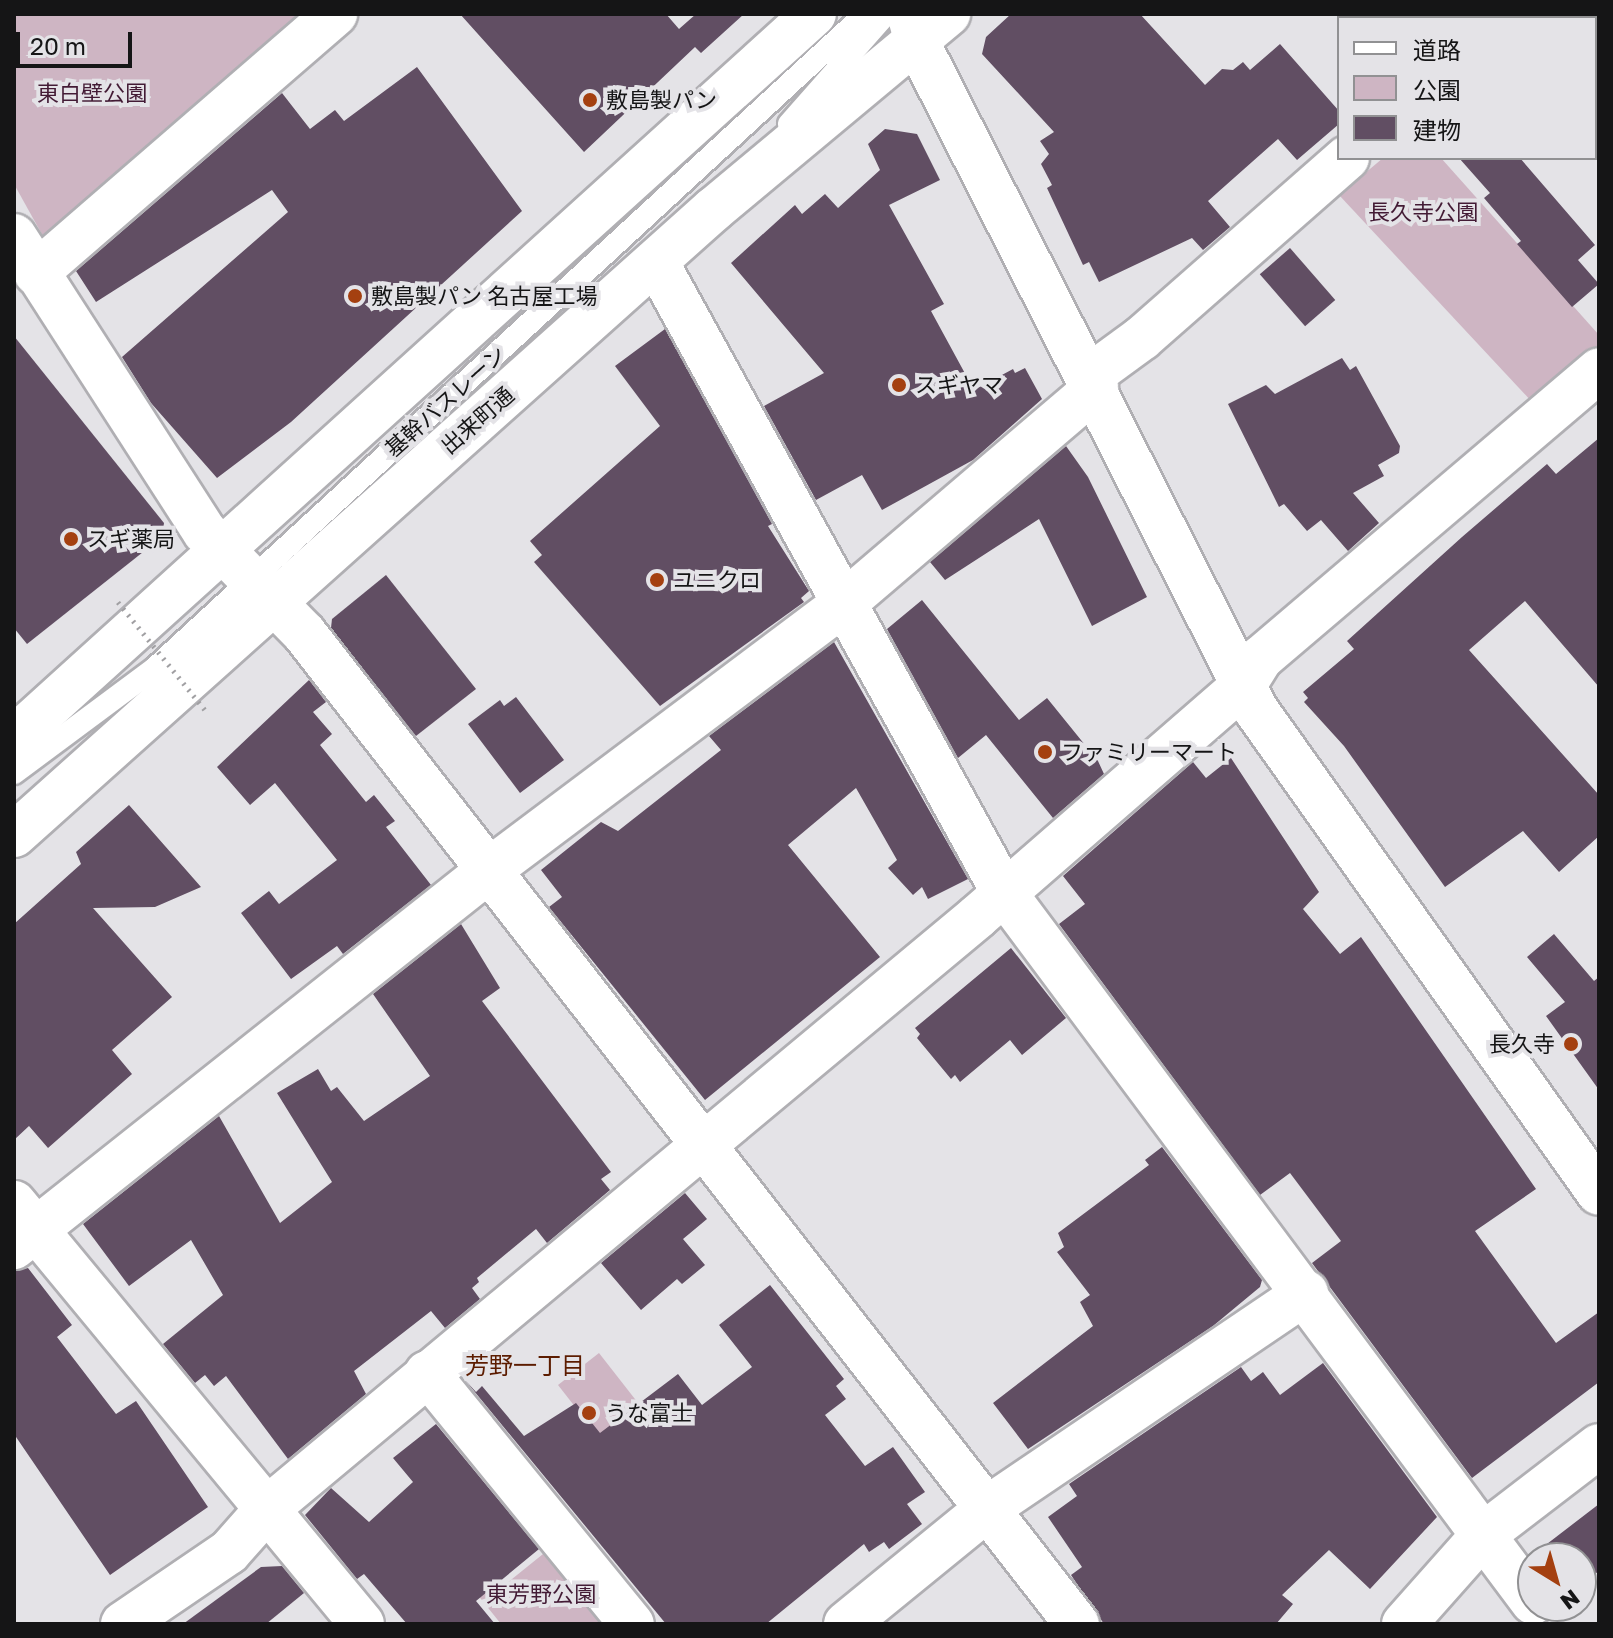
<!DOCTYPE html>
<html>
<head>
<meta charset="utf-8">
<style>
	body { margin:0 }
	#map { position:relative; width:1613px; height:1638px; overflow:hidden; background:#e4e3e7; font-family:"Golos Text","Noto Sans JP",sans-serif }
	div>[style] { position:absolute }
	.green>* { inset:0; background:#ceb5c3; transform-origin:0 0 }
	.building>* { inset:0; background:#614e63; transform-origin:0 0 }
	.roads { filter:drop-shadow(2px 0 #b0afb3) drop-shadow(-2px 0 #b0afb3) drop-shadow(0 2px #b0afb3) drop-shadow(0 -2px #b0afb3) }
	.service>* { height:22px; margin:-11px; padding:0 11px; transform-origin:11px; border-radius:11px; background:#fff }
	.minor>* { height:44px; margin:-22px; padding:0 22px; transform-origin:22px; border-radius:22px; background:#fff }
	.tertiary>* { height:44px; margin:-22px; padding:0 22px; transform-origin:22px; border-radius:22px; background:#fff }
	.secondary>* { height:44px; margin:-22px; padding:0 22px; transform-origin:22px; border-radius:22px; background:#fff }
	.path-bridge>* { height:5px; margin-top:-2.5px; transform-origin:0; background:repeating-linear-gradient(90deg,#a09fa2 0 2px,transparent 0 8px) }
	.dots>* { width:22px; height:22px; translate:-50% -50%; box-sizing:border-box; border:4px solid #e4e3e7; border-radius:50% }
	span { translate:-50% -50%; white-space:nowrap; text-align:center; line-height:1.15; -webkit-text-stroke:8px #e4e3e7; paint-order:stroke }
	.park-label { font-size:22px; color:#431b35 }
	.poi-label { font-size:22px; color:#151516 }
	.left { translate:0 -50%; text-align:left }
	.right { translate:-100% -50%; text-align:right }
	.street-label { font-size:22px; color:#151516 }
	.neighbourhood-label { font-size:24px; color:#5c1c00 }
	.frame { position:absolute; inset:0; border:16px solid #151516; pointer-events:none }
	.legend { position:absolute; left:1337px; top:16px; width:260px; height:144px; box-sizing:border-box; background:#e4e3e7; border:2px solid #919193; margin:0; padding:10px 14px; list-style:none; font-size:24px; color:#151516 }
	.legend li { display:flex; align-items:center; gap:16px; height:40px }
	.legend b { width:40px; border:2px solid #919193 }
	.north { position:absolute; left:1517px; top:1542px; width:80px; height:80px; box-sizing:border-box; background:#e4e3e7; border:2px solid #919193; border-radius:50%; rotate:143deg; font-size:22px; font-weight:700; line-height:32px; text-align:center; color:#151516 }
	.north::after { content:''; display:block; margin:auto; width:28px; height:36px; background:#a44010; clip-path:polygon(50% 0,100% 100%,50% 72%,0 100%) }
	.scale { position:absolute; left:16px; top:32px; width:116px; height:36px; box-sizing:border-box; border:4px solid #151516; border-top:0; padding-left:10px; font-size:24px; line-height:28px; white-space:nowrap; color:#151516; -webkit-text-stroke:6px #e4e3e7; paint-order:stroke }
</style>
</head>
<body>
<div id="map">
	<div class="green">
		<div style="clip-path:polygon(14px 14px,304px 14px,44px 238px,14px 184px)"></div>
		<div style="clip-path:polygon(1383px 158px,1441px 158px,1599px 335px,1599px 351px,1533px 403px,1339px 195px)"></div>
		<div style="left:599px;top:1353px;width:85px;height:52px;rotate:52deg"></div>
		<div style="clip-path:polygon(548px 1550px,606px 1624px,501px 1624px,477px 1594px,414px 1624px,481px 1571px,497px 1591px)"></div>
	</div>
	<div class="building">
		<div style="clip-path:polygon(460px 14px,666px 14px,679px 29px,696px 14px,744px 14px,701px 53px,695px 47px,584px 152px)"></div>
		<div style="clip-path:polygon(1011px 14px,1140px 14px,1205px 85px,1222px 69px,1233px 70px,1243px 62px,1250px 70px,1280px 44px,1339px 111px,1339px 124px,1297px 160px,1278px 139px,1208px 201px,1230px 227px,1203px 250px,1192px 238px,1099px 282px,1089px 262px,1083px 265px,1047px 188px,1052px 185px,1041px 164px,1049px 154px,1040px 141px,1054px 132px,982px 54px,986px 37px)"></div>
		<div style="clip-path:polygon(417px 67px,522px 211px,291px 422px,217px 478px,151px 403px,122px 357px,288px 212px,272px 190px,96px 302px,76px 271px,282px 93px,310px 129px,335px 110px,344px 121px)"></div>
		<div style="clip-path:polygon(885px 129px,917px 134px,940px 180px,889px 205px,944px 304px,931px 311px,974px 390px,1013px 369px,1015px 373px,1025px 368px,1042px 399px,973px 460px,882px 510px,862px 475px,816px 500px,764px 406px,824px 373px,731px 263px,795px 205px,802px 214px,825px 194px,838px 208px,880px 170px,868px 144px)"></div>
		<div style="clip-path:polygon(1459px 158px,1520px 158px,1595px 245px,1578px 260px,1599px 284px,1572px 307px,1517px 244px,1521px 241px,1484px 198px,1490px 193px)"></div>
		<div style="left:1290px;top:248px;width:69px;height:40px;rotate:49deg"></div>
		<div style="clip-path:polygon(665px 329px,772px 524px,768px 526px,809px 591px,801px 598px,804px 602px,660px 706px,534px 562px,542px 555px,530px 541px,660px 426px,615px 366px)"></div>
		<div style="clip-path:polygon(14px 336px,164px 523px,162px 537px,27px 644px,14px 628px)"></div>
		<div style="clip-path:polygon(1342px 358px,1350px 370px,1356px 366px,1400px 446px,1399px 453px,1378px 465px,1384px 476px,1353px 493px,1379px 523px,1348px 551px,1321px 520px,1307px 531px,1284px 504px,1279px 507px,1228px 404px,1266px 385px,1275px 394px)"></div>
		<div style="clip-path:polygon(1599px 438px,1599px 687px,1525px 601px,1469px 650px,1599px 795px,1599px 836px,1559px 872px,1523px 831px,1445px 887px,1344px 746px,1304px 702px,1308px 698px,1303px 692px,1354px 649px,1347px 641px,1462px 537px,1547px 464px,1556px 474px)"></div>
		<div style="clip-path:polygon(1066px 446px,1088px 477px,1147px 597px,1092px 626px,1039px 519px,945px 580px,930px 562px)"></div>
		<div style="clip-path:polygon(386px 575px,476px 689px,416px 736px,331px 628px,332px 619px)"></div>
		<div style="clip-path:polygon(922px 600px,1019px 720px,1047px 698px,1098px 761px,1104px 774px,1053px 818px,986px 735px,958px 758px,887px 629px)"></div>
		<div style="clip-path:polygon(834px 642px,968px 879px,928px 899px,922px 887px,913px 895px,888px 868px,897px 860px,856px 788px,788px 845px,880px 957px,705px 1100px,549px 907px,562px 897px,541px 870px,601px 822px,618px 831px,721px 750px,709px 736px)"></div>
		<div style="clip-path:polygon(309px 680px,326px 702px,313px 712px,332px 734px,320px 745px,366px 802px,374px 795px,395px 821px,386px 827px,431px 885px,343px 954px,337px 946px,291px 979px,241px 913px,269px 891px,279px 904px,337px 860px,275px 783px,250px 805px,217px 767px)"></div>
		<div style="clip-path:polygon(516px 697px,564px 760px,520px 793px,468px 724px,500px 700px,504px 706px)"></div>
		<div style="clip-path:polygon(1231px 758px,1319px 892px,1303px 909px,1340px 954px,1361px 937px,1536px 1189px,1475px 1231px,1556px 1343px,1599px 1312px,1599px 1382px,1472px 1478px,1312px 1263px,1341px 1241px,1290px 1173px,1260px 1195px,1059px 924px,1085px 904px,1063px 876px,1193px 762px,1206px 778px)"></div>
		<div style="clip-path:polygon(129px 805px,201px 887px,155px 907px,93px 908px,172px 997px,112px 1050px,132px 1074px,48px 1148px,29px 1126px,14px 1140px,14px 924px,81px 864px,76px 852px)"></div>
		<div style="clip-path:polygon(461px 924px,500px 988px,482px 1001px,611px 1172px,601px 1179px,610px 1190px,547px 1243px,536px 1229px,477px 1278px,479px 1282px,472px 1288px,480px 1299px,445px 1328px,431px 1311px,354px 1371px,366px 1394px,288px 1459px,226px 1376px,214px 1386px,205px 1375px,195px 1383px,163px 1344px,223px 1295px,191px 1240px,129px 1286px,83px 1224px,219px 1116px,280px 1223px,332px 1182px,277px 1093px,318px 1069px,331px 1091px,337px 1087px,364px 1121px,430px 1076px,373px 994px)"></div>
		<div style="clip-path:polygon(1554px 934px,1594px 981px,1599px 977px,1599px 1090px,1546px 1016px,1565px 1002px,1527px 957px)"></div>
		<div style="clip-path:polygon(1011px 948px,1066px 1018px,1022px 1055px,1010px 1040px,960px 1082px,955px 1075px,951px 1079px,917px 1038px,920px 1034px,915px 1028px)"></div>
		<div style="clip-path:polygon(1162px 1147px,1262px 1280px,1260px 1287px,1213px 1326px,1028px 1449px,993px 1403px,1093px 1326px,1080px 1302px,1090px 1295px,1057px 1252px,1064px 1247px,1058px 1233px,1149px 1165px,1145px 1160px)"></div>
		<div style="clip-path:polygon(685px 1193px,707px 1219px,683px 1239px,705px 1265px,682px 1284px,677px 1279px,641px 1310px,601px 1263px)"></div>
		<div style="clip-path:polygon(28px 1268px,72px 1325px,57px 1337px,116px 1414px,136px 1401px,208px 1507px,110px 1575px,14px 1434px,14px 1271px)"></div>
		<div style="clip-path:polygon(770px 1285px,844px 1379px,836px 1386px,846px 1399px,825px 1415px,865px 1466px,893px 1447px,925px 1492px,907px 1504px,922px 1524px,889px 1549px,884px 1542px,869px 1552px,864px 1544px,766px 1624px,666px 1624px,465px 1380px,476px 1392px,482px 1386px,524px 1436px,576px 1403px,600px 1433px,678px 1374px,702px 1405px,752px 1367px,719px 1325px)"></div>
		<div style="clip-path:polygon(1323px 1363px,1437px 1517px,1370px 1589px,1329px 1550px,1282px 1595px,1293px 1604px,1276px 1624px,1104px 1624px,1071px 1575px,1082px 1567px,1048px 1517px,1077px 1496px,1069px 1484px,1241px 1367px,1251px 1381px,1263px 1372px,1280px 1395px)"></div>
		<div style="clip-path:polygon(436px 1424px,539px 1549px,476px 1601px,495px 1624px,407px 1624px,364px 1574px,357px 1579px,305px 1515px,331px 1488px,369px 1522px,413px 1482px,393px 1458px)"></div>
		<div style="clip-path:polygon(1599px 1504px,1599px 1571px,1581px 1584px,1581px 1558px,1533px 1560px,1530px 1557px)"></div>
		<div style="clip-path:polygon(282px 1566px,304px 1593px,266px 1624px,183px 1624px,261px 1567px)"></div>
	</div>
	<div class="roads">
		<div class="service">
			<div style="left:789px;top:124px;width:147px;rotate:-48.6deg"></div>
			<div style="left:14px;top:773px;width:174px;rotate:-36.6deg"></div>
			<div style="left:154px;top:669px;width:967px;rotate:-42.65deg"></div>
		</div>
		<div class="minor">
			<div style="left:1506px;top:18px;width:6px;rotate:-39deg"></div>
			<div style="left:1595px;top:25px;width:6px;rotate:45deg"></div>
			<div style="left:14px;top:236px;width:352px;rotate:57.2deg"></div>
			<div style="left:205px;top:532px;width:141px;rotate:45.6deg"></div>
			<div style="left:304px;top:633px;width:1257px;rotate:52.05deg"></div>
			<div style="left:656px;top:262px;width:718px;rotate:61.12deg"></div>
			<div style="left:1003px;top:891px;width:887px;rotate:53.3deg"></div>
			<div style="left:36px;top:273px;width:396px;rotate:-40.9deg"></div>
			<div style="left:1090px;top:376px;width:64px;rotate:-36.2deg"></div>
			<div style="left:1142px;top:338px;width:273px;rotate:-41.3deg"></div>
			<div style="left:14px;top:1203px;width:546px;rotate:50.42deg"></div>
			<div style="left:14px;top:1247px;width:605px;rotate:-38.42deg"></div>
			<div style="left:488px;top:871px;width:444px;rotate:-36.9deg"></div>
			<div style="left:843px;top:604px;width:333px;rotate:-40.5deg"></div>
			<div style="left:427px;top:1373px;width:324px;rotate:50.8deg"></div>
			<div style="left:123px;top:1624px;width:128px;rotate:-34.2deg"></div>
			<div style="left:229px;top:1552px;width:59px;rotate:-48.4deg"></div>
			<div style="left:268px;top:1508px;width:923px;rotate:-39.81deg"></div>
			<div style="left:977px;top:917px;width:354px;rotate:-41deg"></div>
			<div style="left:1244px;top:685px;width:32px;rotate:-58deg"></div>
			<div style="left:1261px;top:658px;width:444px;rotate:-40.4deg"></div>
			<div style="left:846px;top:1624px;width:183px;rotate:-39.2deg"></div>
			<div style="left:988px;top:1508px;width:384px;rotate:-34.1deg"></div>
		</div>
		<div class="tertiary">
			<div style="left:909px;top:14px;width:29px;rotate:74deg"></div>
			<div style="left:917px;top:42px;width:749px;rotate:63.09deg"></div>
			<div style="left:1256px;top:710px;width:592px;rotate:54.62deg"></div>
			<div style="left:1404px;top:1624px;width:119px;rotate:-48.4deg"></div>
			<div style="left:1483px;top:1535px;width:146px;rotate:-37.5deg"></div>
		</div>
		<div class="secondary">
			<div style="left:14px;top:738px;width:1079px;rotate:-42.15deg"></div>
			<div style="left:14px;top:835px;width:939px;rotate:-41.81deg"></div>
			<div style="left:714px;top:209px;width:305px;rotate:-39.8deg"></div>
		</div>
	</div>
	<div class="path-bridge">
		<div style="left:118px;top:602px;width:140px;rotate:51.1deg"></div>
	</div>
	<div class="dots">
		<div style="left:590px;top:100px;background:#a44010"></div>
		<div style="left:355px;top:296px;background:#a44010"></div>
		<div style="left:899px;top:385px;background:#a44010"></div>
		<div style="left:71px;top:539px;background:#a44010"></div>
		<div style="left:657px;top:580px;background:#a44010"></div>
		<div style="left:1045px;top:752px;background:#a44010"></div>
		<div style="left:1571px;top:1044px;background:#a44010"></div>
		<div style="left:589px;top:1413px;background:#a44010"></div>
	</div>
	<div class="park-label">
		<span style="left:92px;top:93px">東白壁公園</span>
		<span style="left:1423px;top:212px">長久寺公園</span>
		<span style="left:541px;top:1594px">東芳野公園</span>
	</div>
	<div class="poi-label">
		<span class="left" style="left:606px;top:100px">敷島製パン</span>
		<span class="left" style="left:371px;top:296px">敷島製パン 名古屋工場</span>
		<span class="left" style="left:915px;top:385px">スギヤマ</span>
		<span class="left" style="left:87px;top:539px">スギ薬局</span>
		<span class="left" style="left:673px;top:580px">ユニクロ</span>
		<span class="left" style="left:1061px;top:752px">ファミリーマート</span>
		<span class="right" style="left:1555px;top:1044px">長久寺</span>
		<span class="left" style="left:605px;top:1413px">うな富士</span>
	</div>
	<div class="street-label">
		<span style="left:445px;top:401px;rotate:-42deg">基幹バスレーン</span>
		<span style="left:477px;top:420px;rotate:-41deg">出来町通</span>
	</div>
	<div class="neighbourhood-label">
		<span style="left:525px;top:1365px">芳野一丁目</span>
	</div>
	<div class="frame"></div>
	<ul class="legend">
	<li><b style="height:10px;background:#fff"></b>道路</li>
	<li><b style="height:22px;background:#ceb5c3"></b>公園</li>
	<li><b style="height:22px;background:#614e63"></b>建物</li>
	</ul>
	<div class="north">N</div>
	<div class="scale">20 m</div>
</div>
</body>
</html>
